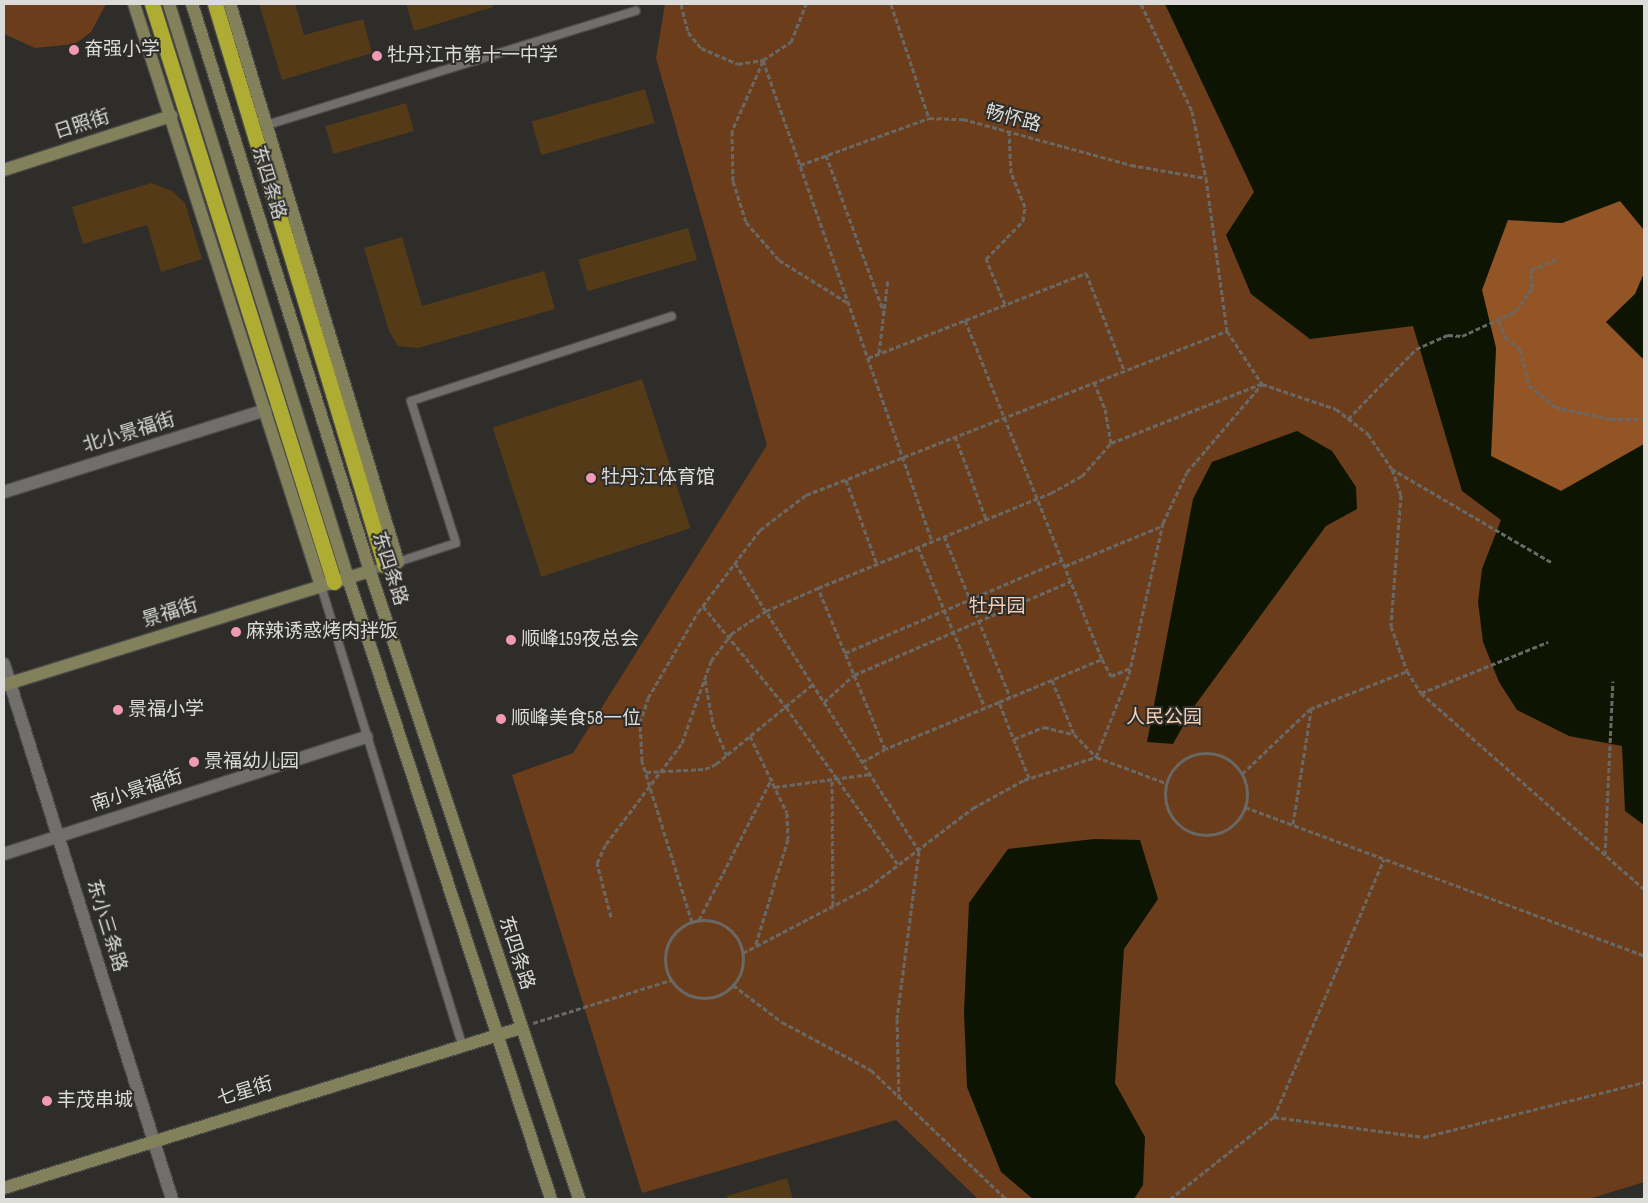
<!DOCTYPE html>
<html>
<head>
<meta charset="utf-8">
<style>
	body { margin:0 }
	#map { position:relative; width:1648px; height:1203px; overflow:hidden; background:#2e2d2a; font-family:"Sofia Sans Condensed","Noto Sans SC",sans-serif }
	div>[style] { position:absolute }
	.green>* { inset:0; background:#6c3d1b }
	.forest>* { inset:0; background:#945526 }
	.water>* { inset:0; background:#0d1502 }
	.building>* { inset:0; background:#543a17; transform-origin:0 0 }
	.path>* { height:3px; margin-top:-1.5px; transform-origin:0; background:repeating-linear-gradient(90deg,#696865 0 5px,transparent 0 7.5px) }
	.path>.ring { margin:-1.5px; padding:0; box-sizing:content-box; background:none; border:3px solid #696865; border-radius:50% }
	.roads { filter:drop-shadow(1px 0 #494947) drop-shadow(-1px 0 #494947) drop-shadow(0 1px #494947) drop-shadow(0 -1px #494947) }
	.lane>* { height:8px; margin:-4px; padding:0 4px; transform-origin:4px; border-radius:4px; background:#716f6c }
	.street>* { height:12px; margin:-6px; padding:0 6px; transform-origin:6px; border-radius:6px; background:#716f6c }
	.secondary>* { height:12px; margin:-6px; padding:0 6px; transform-origin:6px; border-radius:6px; background:#83815b }
	.highway>* { height:15px; margin:-7.5px; padding:0 7.5px; transform-origin:7.5px; border-radius:7.5px; background:#aeac32 }
	.dots>* { width:14px; height:14px; translate:-50% -50%; box-sizing:border-box; border:2px solid #2e2d2a; border-radius:50% }
	span { translate:-50% -50%; white-space:nowrap; text-align:center; line-height:1.15; -webkit-text-stroke:4px #2e2d2a; paint-order:stroke }
	.poi-label { font-size:19px; color:#dcdcda }
	.left { translate:0 -50%; text-align:left }
	.street-label { font-size:19px; color:#dcdcda }
	.park-label { font-size:19px; color:#f5d0b8 }
	.frame { position:absolute; inset:0; border:5px solid #dcdcda; pointer-events:none }
</style>
</head>
<body>
<div id="map">
	<div class="green">
		<div style="clip-path:polygon(4px 4px,106px 4px,91px 32px,75px 44px,35px 48px,4px 34px)"></div>
		<div style="clip-path:polygon(665px 4px,1644px 4px,1644px 1182px,1589px 1199px,978px 1199px,896px 1120px,642px 1193px,512px 775px,573px 753px,767px 445px,656px 58px)"></div>
	</div>
	<div class="forest">
		<div style="clip-path:polygon(1620px 201px,1644px 230px,1644px 273px,1635px 294px,1606px 322px,1644px 357px,1644px 444px,1561px 491px,1491px 456px,1496px 348px,1482px 290px,1507px 220px,1562px 223px)"></div>
	</div>
	<div class="water">
		<div style="clip-path:polygon(1165px 4px,1644px 4px,1644px 230px,1620px 201px,1562px 223px,1508px 220px,1482px 290px,1496px 348px,1491px 456px,1561px 491px,1644px 444px,1644px 825px,1625px 811px,1622px 746px,1569px 736px,1517px 710px,1499px 682px,1483px 642px,1478px 602px,1482px 569px,1501px 520px,1462px 491px,1413px 326px,1310px 339px,1251px 294px,1226px 235px,1254px 192px)"></div>
		<div style="clip-path:polygon(1644px 273px,1644px 357px,1642px 358px,1606px 322px,1635px 294px)"></div>
		<div style="clip-path:polygon(1297px 431px,1332px 451px,1356px 487px,1357px 509px,1326px 526px,1193px 708px,1173px 744px,1147px 742px,1193px 499px,1212px 462px)"></div>
		<div style="clip-path:polygon(1094px 839px,1140px 840px,1158px 899px,1124px 949px,1115px 1083px,1145px 1137px,1143px 1185px,1134px 1199px,1033px 1199px,1001px 1172px,967px 1087px,964px 1012px,969px 903px,1008px 849px)"></div>
	</div>
	<div class="building">
		<div style="clip-path:polygon(259px 4px,295px 4px,304px 35px,363px 19px,372px 53px,282px 80px)"></div>
		<div style="clip-path:polygon(406px 4px,493px 4px,493px 7px,414px 31px)"></div>
		<div style="left:645px;top:89px;width:35px;height:118px;rotate:74deg"></div>
		<div style="left:406px;top:103px;width:29px;height:84px;rotate:74deg"></div>
		<div style="clip-path:polygon(151px 183px,172px 191px,185px 203px,202px 259px,161px 272px,147px 225px,83px 244px,72px 207px)"></div>
		<div style="left:688px;top:228px;width:33px;height:114px;rotate:74deg"></div>
		<div style="clip-path:polygon(402px 237px,422px 306px,544px 271px,555px 309px,418px 348px,398px 346px,389px 331px,364px 248px)"></div>
		<div style="left:642px;top:379px;width:157px;height:157px;rotate:72deg"></div>
		<div style="clip-path:polygon(787px 1178px,793px 1199px,727px 1199px,727px 1196px)"></div>
	</div>
	<div class="path">
		<div style="left:681px;top:4px;width:29px;rotate:76deg"></div>
		<div style="left:688px;top:32px;width:21px;rotate:51deg"></div>
		<div style="left:701px;top:48px;width:40px;rotate:23.4deg"></div>
		<div style="left:738px;top:64px;width:25px;rotate:-9deg"></div>
		<div style="left:763px;top:60px;width:33px;rotate:-33deg"></div>
		<div style="left:791px;top:42px;width:41px;rotate:-68.5deg"></div>
		<div style="left:891px;top:4px;width:120px;rotate:71.6deg"></div>
		<div style="left:929px;top:118px;width:34px;rotate:2deg"></div>
		<div style="left:963px;top:119px;width:174px;rotate:15.3deg"></div>
		<div style="left:1131px;top:165px;width:76px;rotate:9.8deg"></div>
		<div style="left:1141px;top:4px;width:119px;rotate:64.5deg"></div>
		<div style="left:1192px;top:111px;width:68px;rotate:78.2deg"></div>
		<div style="left:1206px;top:178px;width:154px;rotate:82.2deg"></div>
		<div style="left:1227px;top:331px;width:64px;rotate:56.6deg"></div>
		<div style="left:1262px;top:384px;width:78px;rotate:18.7deg"></div>
		<div style="left:1336px;top:409px;width:41px;rotate:38deg"></div>
		<div style="left:1368px;top:434px;width:42px;rotate:55.6deg"></div>
		<div style="left:763px;top:60px;width:510px;rotate:70.64deg"></div>
		<div style="left:763px;top:61px;width:77px;rotate:113.9deg"></div>
		<div style="left:732px;top:131px;width:50px;rotate:88.9deg"></div>
		<div style="left:733px;top:181px;width:43px;rotate:72.4deg"></div>
		<div style="left:746px;top:222px;width:50px;rotate:49deg"></div>
		<div style="left:779px;top:260px;width:81px;rotate:31.9deg"></div>
		<div style="left:826px;top:155px;width:168px;rotate:69.8deg"></div>
		<div style="left:800px;top:165px;width:137px;rotate:-20deg"></div>
		<div style="left:1005px;top:304px;width:49px;rotate:-112.9deg"></div>
		<div style="left:986px;top:259px;width:53px;rotate:-45.8deg"></div>
		<div style="left:1023px;top:221px;width:14px;rotate:-82deg"></div>
		<div style="left:1025px;top:207px;width:37px;rotate:-112deg"></div>
		<div style="left:1011px;top:173px;width:41px;rotate:-92.8deg"></div>
		<div style="left:965px;top:320px;width:366px;rotate:68deg"></div>
		<div style="left:1102px;top:659px;width:19px;rotate:62deg"></div>
		<div style="left:1111px;top:676px;width:21px;rotate:-23deg"></div>
		<div style="left:1499px;top:321px;width:17px;rotate:69deg"></div>
		<div style="left:1505px;top:337px;width:19px;rotate:39deg"></div>
		<div style="left:1520px;top:349px;width:37px;rotate:76deg"></div>
		<div style="left:1529px;top:385px;width:34px;rotate:40deg"></div>
		<div style="left:1555px;top:407px;width:57px;rotate:12.1deg"></div>
		<div style="left:1611px;top:419px;width:33px"></div>
		<div style="left:879px;top:353px;width:75px;rotate:-83.1deg"></div>
		<div style="left:868px;top:358px;width:234px;rotate:-21.3deg"></div>
		<div style="left:1086px;top:273px;width:104px;rotate:68.6deg"></div>
		<div style="left:1094px;top:382px;width:29px;rotate:68deg"></div>
		<div style="left:1105px;top:409px;width:35px;rotate:80deg"></div>
		<div style="left:1348px;top:419px;width:98px;rotate:-45.8deg"></div>
		<div style="left:1416px;top:349px;width:35px;rotate:-24deg"></div>
		<div style="left:1448px;top:335px;width:14px;rotate:4deg"></div>
		<div style="left:1462px;top:336px;width:60px;rotate:-24.8deg"></div>
		<div style="left:1516px;top:311px;width:28px;rotate:-55deg"></div>
		<div style="left:1532px;top:288px;width:18px;rotate:-93deg"></div>
		<div style="left:1531px;top:270px;width:30px;rotate:-23deg"></div>
		<div style="left:955px;top:436px;width:89px;rotate:69.5deg"></div>
		<div style="left:846px;top:480px;width:90px;rotate:69.7deg"></div>
		<div style="left:944px;top:536px;width:174px;rotate:67.7deg"></div>
		<div style="left:918px;top:547px;width:174px;rotate:67.4deg"></div>
		<div style="left:1551px;top:562px;width:184px;rotate:-149.7deg"></div>
		<div style="left:1392px;top:469px;width:28px;rotate:71deg"></div>
		<div style="left:1401px;top:495px;width:131px;rotate:94.4deg"></div>
		<div style="left:1391px;top:626px;width:48px;rotate:70.4deg"></div>
		<div style="left:1407px;top:671px;width:26px;rotate:58deg"></div>
		<div style="left:1421px;top:693px;width:297px;rotate:41.3deg"></div>
		<div style="left:735px;top:563px;width:342px;rotate:57.4deg"></div>
		<div style="left:919px;top:851px;width:169px;rotate:97.5deg"></div>
		<div style="left:897px;top:1019px;width:80px;rotate:88.6deg"></div>
		<div style="left:1065px;top:566px;width:105px;rotate:-22.4deg"></div>
		<div style="left:703px;top:606px;width:131px;rotate:50.6deg"></div>
		<div style="left:786px;top:707px;width:195px;rotate:54.6deg"></div>
		<div style="left:845px;top:653px;width:236px;rotate:-23.2deg"></div>
		<div style="left:854px;top:675px;width:236px;rotate:-23.4deg"></div>
		<div style="left:705px;top:680px;width:45px;rotate:79.7deg"></div>
		<div style="left:713px;top:724px;width:34px;rotate:66deg"></div>
		<div style="left:1052px;top:680px;width:58px;rotate:67.8deg"></div>
		<div style="left:1074px;top:734px;width:32px;rotate:46deg"></div>
		<div style="left:1096px;top:757px;width:75px;rotate:20.4deg"></div>
		<div style="left:1421px;top:693px;width:137px;rotate:-21.9deg"></div>
		<div style="left:824px;top:702px;width:40px;rotate:-42deg"></div>
		<div style="left:999px;top:702px;width:123px;rotate:157.6deg"></div>
		<div style="left:885px;top:749px;width:174px;rotate:-112.6deg"></div>
		<div style="left:818px;top:588px;width:252px;rotate:-22.2deg"></div>
		<div style="left:1051px;top:493px;width:35px;rotate:-29deg"></div>
		<div style="left:1082px;top:476px;width:44px;rotate:-48.7deg"></div>
		<div style="left:1111px;top:443px;width:161px;rotate:-21.5deg"></div>
		<div style="left:750px;top:736px;width:85px;rotate:64.3deg"></div>
		<div style="left:787px;top:813px;width:26px;rotate:88deg"></div>
		<div style="left:788px;top:839px;width:113px;rotate:107deg"></div>
		<div style="left:1014px;top:739px;width:32px;rotate:-22deg"></div>
		<div style="left:1044px;top:727px;width:30px;rotate:14deg"></div>
		<div class="ring" style="left:1165px;top:753px;width:79px;height:79px"></div>
		<div style="left:862px;top:762px;width:26px;rotate:-29deg"></div>
		<div style="left:646px;top:772px;width:59px;rotate:-2.9deg"></div>
		<div style="left:705px;top:769px;width:12px;rotate:-24deg"></div>
		<div style="left:716px;top:764px;width:126px;rotate:-39.5deg"></div>
		<div style="left:1242px;top:774px;width:94px;rotate:-43.7deg"></div>
		<div style="left:1310px;top:709px;width:104px;rotate:-21.4deg"></div>
		<div style="left:1029px;top:778px;width:82px;rotate:-111.5deg"></div>
		<div style="left:999px;top:702px;width:112px;rotate:-22.7deg"></div>
		<div style="left:832px;top:781px;width:128px;rotate:89.6deg"></div>
		<div style="left:775px;top:787px;width:96px;rotate:-7.8deg"></div>
		<div style="left:1245px;top:807px;width:426px;rotate:20.4deg"></div>
		<div style="left:1293px;top:824px;width:115px;rotate:-81deg"></div>
		<div style="left:1605px;top:855px;width:174px;rotate:-87.4deg"></div>
		<div style="left:611px;top:917px;width:56px;rotate:-104.5deg"></div>
		<div style="left:597px;top:863px;width:21px;rotate:-65deg"></div>
		<div style="left:606px;top:844px;width:126px;rotate:-53deg"></div>
		<div style="left:682px;top:743px;width:87px;rotate:-70.5deg"></div>
		<div style="left:711px;top:661px;width:34px;rotate:-53deg"></div>
		<div style="left:731px;top:634px;width:42px;rotate:-33.3deg"></div>
		<div style="left:766px;top:611px;width:57px;rotate:-23.9deg"></div>
		<div class="ring" style="left:665px;top:920px;width:75px;height:75px"></div>
		<div style="left:699px;top:920px;width:160px;rotate:-62.8deg"></div>
		<div style="left:692px;top:922px;width:169px;rotate:-107.3deg"></div>
		<div style="left:642px;top:761px;width:38px;rotate:-93deg"></div>
		<div style="left:640px;top:723px;width:26px;rotate:-72deg"></div>
		<div style="left:648px;top:698px;width:99px;rotate:-59.8deg"></div>
		<div style="left:698px;top:612px;width:103px;rotate:-52.9deg"></div>
		<div style="left:760px;top:530px;width:58px;rotate:-37.3deg"></div>
		<div style="left:806px;top:495px;width:452px;rotate:-21.3deg"></div>
		<div style="left:743px;top:953px;width:142px;rotate:-27.6deg"></div>
		<div style="left:869px;top:887px;width:131px;rotate:-37.2deg"></div>
		<div style="left:973px;top:808px;width:58px;rotate:-28.8deg"></div>
		<div style="left:1024px;top:780px;width:76px;rotate:-17.7deg"></div>
		<div style="left:1096px;top:757px;width:89px;rotate:-68.3deg"></div>
		<div style="left:1129px;top:674px;width:155px;rotate:-77.3deg"></div>
		<div style="left:1163px;top:523px;width:56px;rotate:-64.8deg"></div>
		<div style="left:1187px;top:472px;width:116px;rotate:-49.6deg"></div>
		<div style="left:733px;top:985px;width:61px;rotate:37.1deg"></div>
		<div style="left:782px;top:1022px;width:101px;rotate:28.3deg"></div>
		<div style="left:871px;top:1070px;width:187px;rotate:43.7deg"></div>
		<div style="left:533px;top:1023px;width:145px;rotate:-17.3deg"></div>
		<div style="left:1274px;top:1117px;width:280px;rotate:-66.9deg"></div>
		<div style="left:1170px;top:1199px;width:132px;rotate:-38.3deg"></div>
		<div style="left:1274px;top:1117px;width:151px;rotate:7.6deg"></div>
		<div style="left:1424px;top:1137px;width:227px;rotate:-14deg"></div>
	</div>
	<div class="roads">
		<div class="lane">
			<div style="left:267px;top:125px;width:386px;rotate:-17.2deg"></div>
			<div style="left:370px;top:571px;width:90px;rotate:-18deg"></div>
			<div style="left:456px;top:543px;width:149px;rotate:-107.6deg"></div>
			<div style="left:411px;top:401px;width:274px;rotate:-18deg"></div>
			<div style="left:321px;top:586px;width:479px;rotate:72.9deg"></div>
		</div>
		<div class="street">
			<div style="left:4px;top:492px;width:274px;rotate:-17.4deg"></div>
			<div style="left:4px;top:664px;width:561px;rotate:72.57deg"></div>
			<div style="left:4px;top:854px;width:381px;rotate:-17.9deg"></div>
		</div>
		<div class="secondary">
			<div style="left:134px;top:4px;width:611px;rotate:72.19deg"></div>
			<div style="left:169px;top:4px;width:601px;rotate:72.68deg"></div>
			<div style="left:348px;top:578px;width:653px;rotate:71.9deg"></div>
			<div style="left:192px;top:4px;width:594px;rotate:72.57deg"></div>
			<div style="left:370px;top:571px;width:662px;rotate:71.59deg"></div>
			<div style="left:230px;top:4px;width:583px;rotate:73.24deg"></div>
			<div style="left:4px;top:170px;width:176px;rotate:-17.9deg"></div>
			<div style="left:4px;top:685px;width:383px;rotate:-17.3deg"></div>
			<div style="left:4px;top:1188px;width:541px;rotate:-17.2deg"></div>
		</div>
		<div class="highway">
			<div style="left:152px;top:4px;width:606px;rotate:72.52deg"></div>
			<div style="left:215px;top:4px;width:587px;rotate:73.17deg"></div>
		</div>
	</div>
	<div class="dots">
		<div style="left:74px;top:50px;background:#f09ab5"></div>
		<div style="left:377px;top:56px;background:#f09ab5"></div>
		<div style="left:591px;top:478px;background:#f09ab5"></div>
		<div style="left:236px;top:632px;background:#f09ab5"></div>
		<div style="left:511px;top:640px;background:#f09ab5"></div>
		<div style="left:118px;top:710px;background:#f09ab5"></div>
		<div style="left:501px;top:719px;background:#f09ab5"></div>
		<div style="left:194px;top:762px;background:#f09ab5"></div>
		<div style="left:47px;top:1101px;background:#f09ab5"></div>
	</div>
	<div class="poi-label">
		<span class="left" style="left:84px;top:50px">奋强小学</span>
		<span class="left" style="left:387px;top:56px">牡丹江市第十一中学</span>
		<span class="left" style="left:601px;top:478px">牡丹江体育馆</span>
		<span class="left" style="left:246px;top:632px">麻辣诱惑烤肉拌饭</span>
		<span class="left" style="left:521px;top:640px">顺峰159夜总会</span>
		<span class="left" style="left:128px;top:710px">景福小学</span>
		<span class="left" style="left:511px;top:719px">顺峰美食58一位</span>
		<span class="left" style="left:204px;top:762px">景福幼儿园</span>
		<span class="left" style="left:57px;top:1101px">丰茂串城</span>
	</div>
	<div class="street-label">
		<span style="left:1013px;top:119px;rotate:15deg">畅怀路</span>
		<span style="left:82px;top:125px;rotate:-18deg">日照街</span>
		<span style="left:268px;top:183px;rotate:73deg">东四条路</span>
		<span style="left:129px;top:433px;rotate:-17deg">北小景福街</span>
		<span style="left:389px;top:569px;rotate:72deg">东四条路</span>
		<span style="left:170px;top:613px;rotate:-17deg">景福街</span>
		<span style="left:137px;top:791px;rotate:-18deg">南小景福街</span>
		<span style="left:106px;top:926px;rotate:73deg">东小三条路</span>
		<span style="left:516px;top:953px;rotate:72deg">东四条路</span>
		<span style="left:245px;top:1092px;rotate:-17deg">七星街</span>
	</div>
	<div class="park-label">
		<span style="left:997px;top:607px">牡丹园</span>
		<span style="left:1164px;top:718px">人民公园</span>
	</div>
	<div class="frame"></div>
</div>
</body>
</html>
